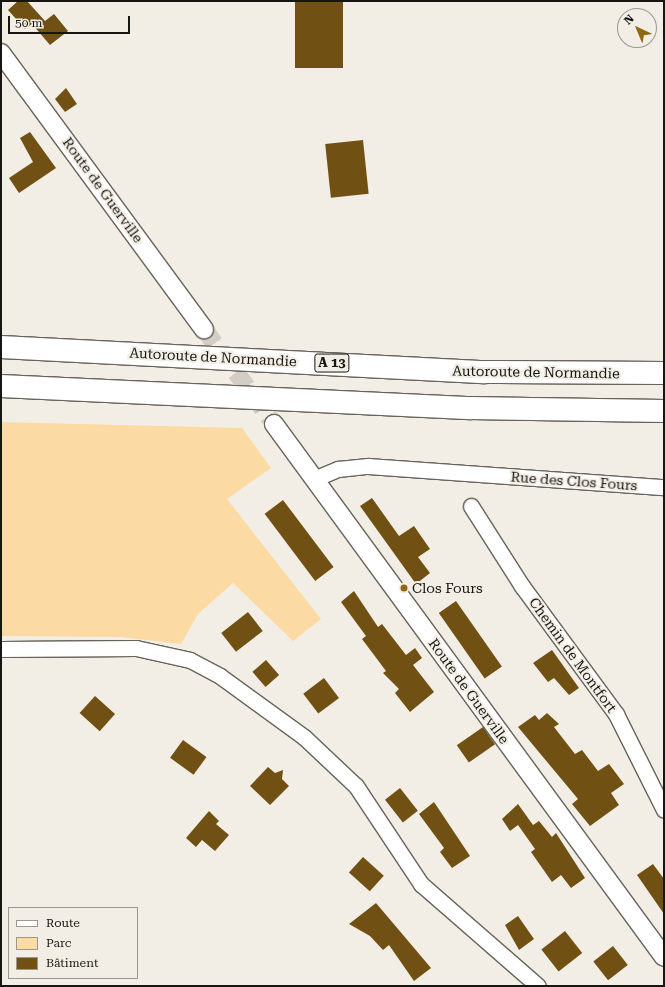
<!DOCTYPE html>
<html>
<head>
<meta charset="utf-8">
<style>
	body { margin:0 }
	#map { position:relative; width:665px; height:987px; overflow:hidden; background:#f3eee5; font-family:"Roboto Serif",serif }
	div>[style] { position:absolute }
	.green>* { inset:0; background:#fcdaa3 }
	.building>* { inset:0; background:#715113; transform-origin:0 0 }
	.tertiary-tunnel>* { height:18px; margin-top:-9px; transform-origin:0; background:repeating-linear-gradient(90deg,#d2cdc5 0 18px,transparent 0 27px) }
	.roads { filter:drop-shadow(1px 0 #68645c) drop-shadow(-1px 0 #68645c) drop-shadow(0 1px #68645c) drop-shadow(0 -1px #68645c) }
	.minor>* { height:15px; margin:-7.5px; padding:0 7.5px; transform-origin:7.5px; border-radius:7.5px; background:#fff }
	.tertiary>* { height:18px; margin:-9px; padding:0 9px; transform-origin:9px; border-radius:9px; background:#fff }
	.motorway>* { height:22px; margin:-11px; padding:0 11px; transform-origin:11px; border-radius:11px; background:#fff }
	.dots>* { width:11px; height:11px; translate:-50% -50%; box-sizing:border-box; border:2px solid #f3eee5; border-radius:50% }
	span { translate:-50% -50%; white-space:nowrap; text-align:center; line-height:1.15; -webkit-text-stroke:4px #f3eee5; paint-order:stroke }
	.shield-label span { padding:1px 3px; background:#f3eee5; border:1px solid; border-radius:3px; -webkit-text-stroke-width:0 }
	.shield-label { font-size:13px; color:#171512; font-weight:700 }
	.street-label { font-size:14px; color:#171512 }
	.poi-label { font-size:14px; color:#171512 }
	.left { translate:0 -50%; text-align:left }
	.frame { position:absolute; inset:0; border:2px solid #171512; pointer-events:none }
	.legend { position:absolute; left:8px; top:907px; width:130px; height:72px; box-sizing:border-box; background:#f3eee5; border:1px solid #9b9791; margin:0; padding:5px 7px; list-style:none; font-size:12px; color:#171512 }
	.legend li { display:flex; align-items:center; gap:8px; height:20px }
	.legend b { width:20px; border:1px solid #9b9791 }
	.north { position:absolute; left:617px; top:8px; width:40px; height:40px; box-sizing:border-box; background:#f3eee5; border:1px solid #9b9791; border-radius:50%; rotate:316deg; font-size:11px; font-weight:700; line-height:16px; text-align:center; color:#171512 }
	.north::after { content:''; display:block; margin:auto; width:14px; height:18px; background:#91670f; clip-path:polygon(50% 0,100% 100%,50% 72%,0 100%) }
	.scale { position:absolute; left:8px; top:16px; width:122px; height:18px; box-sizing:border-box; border:2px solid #171512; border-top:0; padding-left:5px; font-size:12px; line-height:14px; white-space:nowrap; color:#171512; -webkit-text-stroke:3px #f3eee5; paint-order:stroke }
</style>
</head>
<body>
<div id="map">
	<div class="green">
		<div style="clip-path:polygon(1px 422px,242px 428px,271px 468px,227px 499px,321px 619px,293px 641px,233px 583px,198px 614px,181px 644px,120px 637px,1px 636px)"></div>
	</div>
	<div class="building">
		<div style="clip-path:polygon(18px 1px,27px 1px,45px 21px,54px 14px,68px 31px,50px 45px,32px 24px,25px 29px,8px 10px)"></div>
		<div style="left:295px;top:1px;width:48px;height:67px"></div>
		<div style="clip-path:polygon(66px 88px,77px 104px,65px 112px,55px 99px)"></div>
		<div style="clip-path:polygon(30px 132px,56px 168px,19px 193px,9px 178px,33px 162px,20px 138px)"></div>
		<div style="left:363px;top:140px;width:54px;height:38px;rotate:84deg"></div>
		<div style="clip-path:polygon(372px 498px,399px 536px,414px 526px,430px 549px,418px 557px,430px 573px,416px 584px,360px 506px)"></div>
		<div style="left:283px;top:500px;width:84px;height:23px;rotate:53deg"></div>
		<div style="clip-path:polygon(354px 591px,378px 627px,382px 624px,406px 655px,415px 648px,422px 658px,413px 665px,434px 692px,410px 712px,395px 693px,399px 689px,383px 673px,386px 671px,362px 639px,366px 636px,341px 602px)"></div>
		<div style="left:456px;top:601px;width:80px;height:21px;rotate:55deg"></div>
		<div style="left:248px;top:612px;width:24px;height:34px;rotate:52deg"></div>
		<div style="clip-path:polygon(552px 650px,579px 688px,569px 695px,554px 678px,548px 682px,533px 663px)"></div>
		<div style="left:266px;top:660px;width:20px;height:18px;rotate:49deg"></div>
		<div style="left:324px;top:678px;width:25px;height:26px;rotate:53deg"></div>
		<div style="left:95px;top:696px;width:27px;height:23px;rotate:42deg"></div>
		<div style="clip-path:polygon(547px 713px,559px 724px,554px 727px,575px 754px,582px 750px,598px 771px,609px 764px,624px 784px,611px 793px,619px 805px,590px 826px,572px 804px,578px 799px,518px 727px,535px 715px,539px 720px)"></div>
		<div style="left:483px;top:727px;width:21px;height:32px;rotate:55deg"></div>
		<div style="left:183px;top:740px;width:29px;height:22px;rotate:36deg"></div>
		<div style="clip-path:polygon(268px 767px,275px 773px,283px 770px,282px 779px,289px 786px,270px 805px,250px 786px)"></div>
		<div style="left:400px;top:788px;width:29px;height:19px;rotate:52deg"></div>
		<div style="clip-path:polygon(434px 802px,470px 856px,452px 868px,440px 852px,444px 848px,419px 814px)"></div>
		<div style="clip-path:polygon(518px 804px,533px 825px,539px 821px,552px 837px,556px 833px,585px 878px,571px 888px,561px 875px,552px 882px,531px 852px,535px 849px,518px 825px,510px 831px,502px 819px)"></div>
		<div style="clip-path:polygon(209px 811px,219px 821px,216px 824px,229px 835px,215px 851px,202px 840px,196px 847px,186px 838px)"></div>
		<div style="left:363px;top:857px;width:28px;height:21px;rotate:42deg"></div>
		<div style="clip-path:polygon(653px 864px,664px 879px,664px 914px,637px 875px)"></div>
		<div style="clip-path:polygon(376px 903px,431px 968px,414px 981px,389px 945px,383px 950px,370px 936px,349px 924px)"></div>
		<div style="clip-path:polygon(518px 916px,534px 939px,519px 950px,505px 925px)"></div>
		<div style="left:565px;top:931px;width:28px;height:30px;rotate:52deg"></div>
		<div style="left:613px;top:946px;width:24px;height:25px;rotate:52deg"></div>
	</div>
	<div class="tertiary-tunnel">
		<div style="left:204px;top:329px;width:118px;rotate:53.6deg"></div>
	</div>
	<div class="roads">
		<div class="minor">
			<div style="left:314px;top:479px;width:26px;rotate:-23deg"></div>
			<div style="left:338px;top:469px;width:30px;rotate:-6deg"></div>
			<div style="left:368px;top:466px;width:297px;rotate:4.1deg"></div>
			<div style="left:471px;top:506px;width:95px;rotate:57.5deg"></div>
			<div style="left:522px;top:586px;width:159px;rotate:53.7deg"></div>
			<div style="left:616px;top:714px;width:107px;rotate:63.4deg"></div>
			<div style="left:1px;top:649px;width:135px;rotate:-0.4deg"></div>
			<div style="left:136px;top:648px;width:55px;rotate:12.5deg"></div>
			<div style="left:190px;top:660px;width:34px;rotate:28deg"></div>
			<div style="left:220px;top:676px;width:104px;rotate:36deg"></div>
			<div style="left:304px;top:737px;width:71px;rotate:43.3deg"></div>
			<div style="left:356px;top:786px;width:118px;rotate:56.4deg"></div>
			<div style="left:421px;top:884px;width:155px;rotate:41.1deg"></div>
		</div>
		<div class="tertiary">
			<div style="left:1px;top:53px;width:343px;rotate:53.7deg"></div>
			<div style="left:274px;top:424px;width:660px;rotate:53.81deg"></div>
		</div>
		<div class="motorway">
			<div style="left:1px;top:347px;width:484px;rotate:3deg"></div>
			<div style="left:484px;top:372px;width:180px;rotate:0.3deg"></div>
			<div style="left:1px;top:386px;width:471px;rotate:2.7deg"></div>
			<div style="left:471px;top:408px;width:193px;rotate:0.9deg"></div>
		</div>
	</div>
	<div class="dots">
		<div style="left:404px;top:588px;background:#91670f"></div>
	</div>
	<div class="shield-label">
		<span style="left:332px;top:363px">A 13</span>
	</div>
	<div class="street-label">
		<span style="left:103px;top:190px;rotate:54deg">Route de Guerville</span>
		<span style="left:213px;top:357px;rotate:3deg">Autoroute de Normandie</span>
		<span style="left:536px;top:372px;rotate:1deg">Autoroute de Normandie</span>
		<span style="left:574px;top:481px;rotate:4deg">Rue des Clos Fours</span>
		<span style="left:573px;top:655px;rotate:54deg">Chemin de Montfort</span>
		<span style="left:469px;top:691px;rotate:54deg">Route de Guerville</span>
	</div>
	<div class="poi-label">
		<span class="left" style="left:412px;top:588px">Clos Fours</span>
	</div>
	<div class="frame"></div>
	<ul class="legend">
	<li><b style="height:5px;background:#fff"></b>Route</li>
	<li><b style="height:11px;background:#fcdaa3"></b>Parc</li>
	<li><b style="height:11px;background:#715113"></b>Bâtiment</li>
	</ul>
	<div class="north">N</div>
	<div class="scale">50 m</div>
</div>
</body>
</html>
